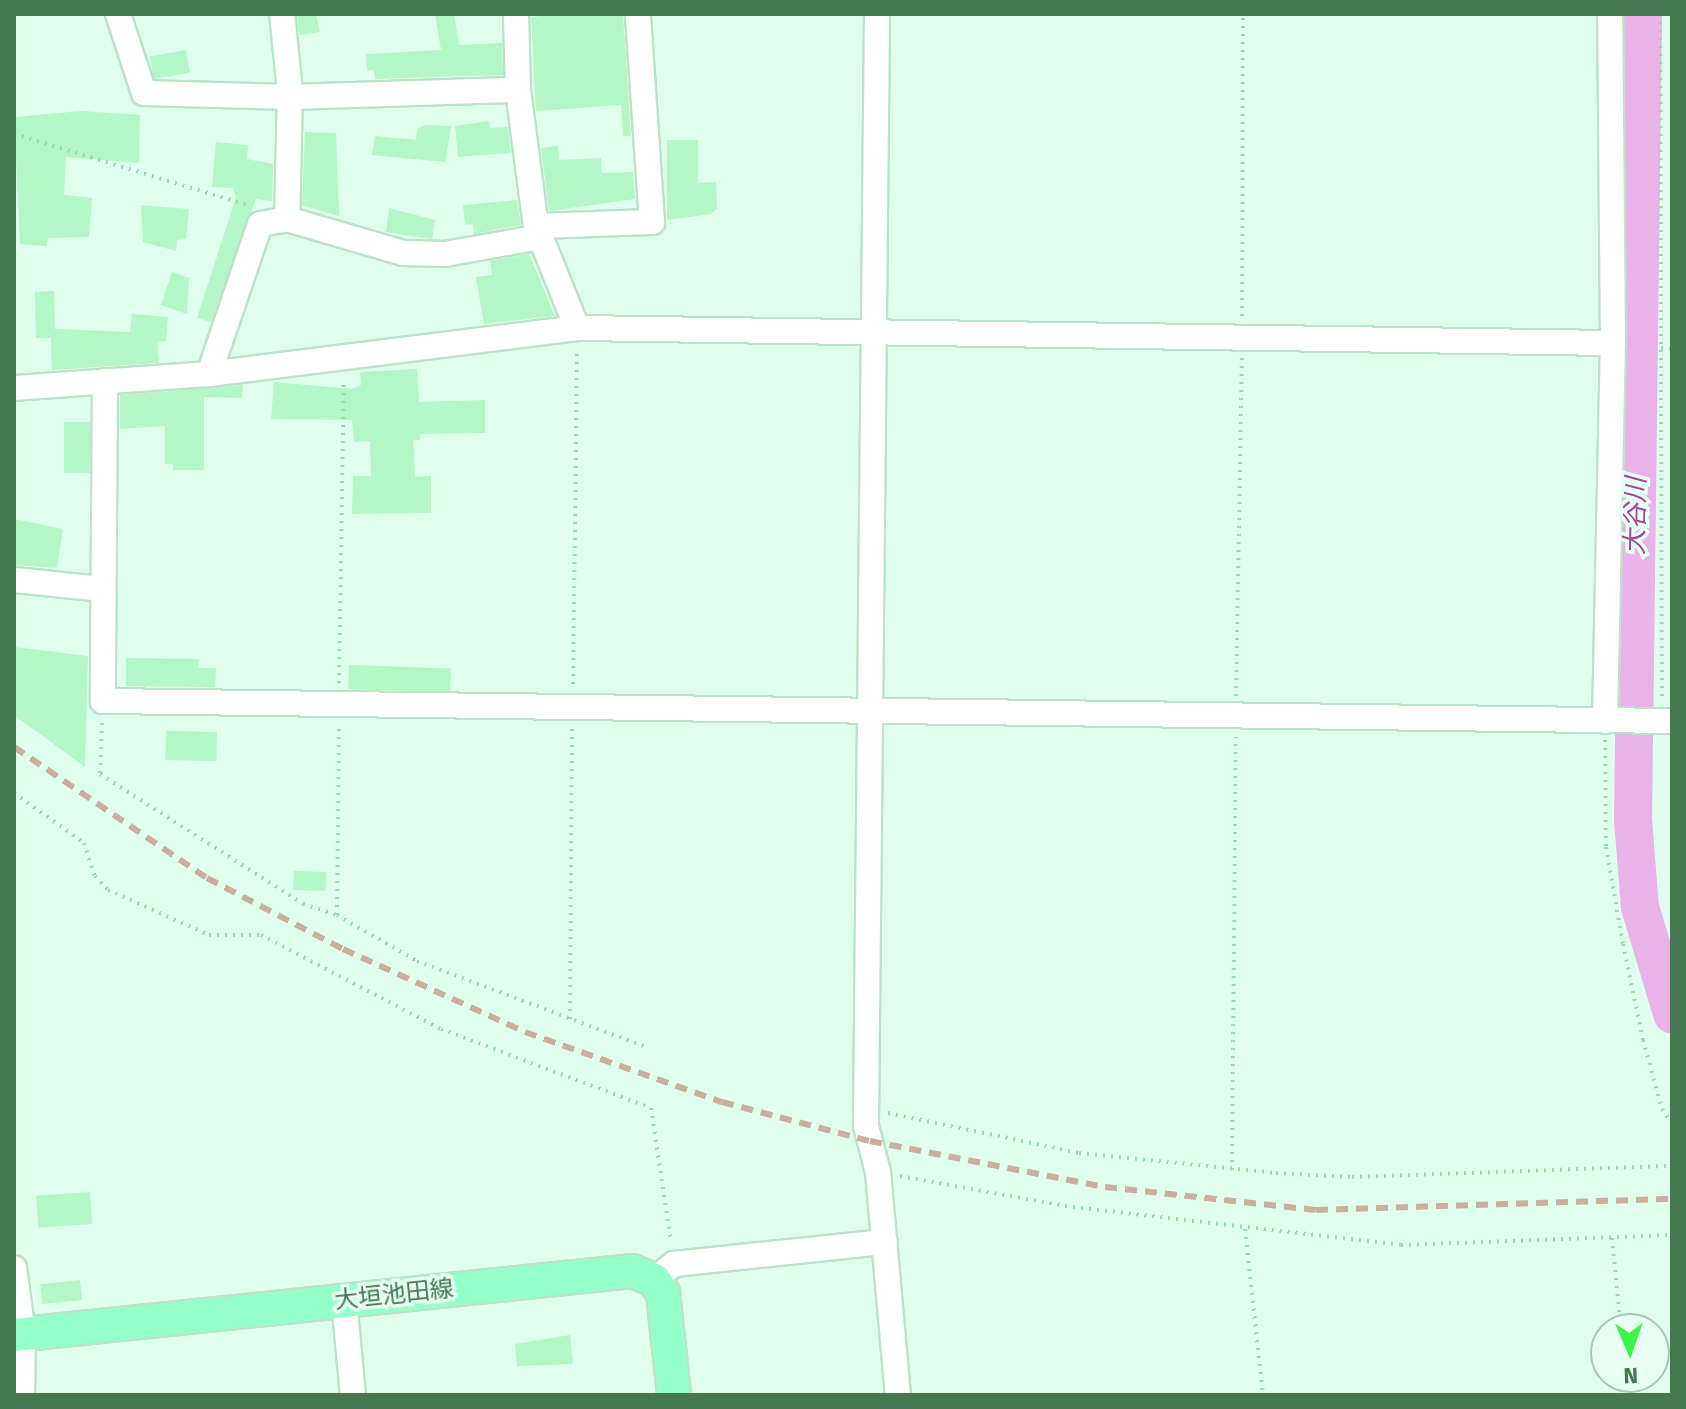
<!DOCTYPE html>
<html>
<head>
<meta charset="utf-8">
<style>
	body { margin:0 }
	#map { position:relative; width:1686px; height:1409px; overflow:hidden; background:#dffeee; font-family:"Fira Sans","Noto Sans JP",sans-serif }
	div>[style] { position:absolute }
	.river>* { height:38px; margin:-19px; padding:0 19px; transform-origin:19px; border-radius:19px; background:#e9b2e9 }
	.building>* { inset:0; background:#b4f6c5; transform-origin:0 0 }
	.path>* { height:4px; margin-top:-2px; transform-origin:0; background:repeating-linear-gradient(90deg,#98dba9 0 2px,transparent 0 8px) }
	.roads { filter:drop-shadow(2px 0 #bae3c8) drop-shadow(-2px 0 #bae3c8) drop-shadow(0 2px #bae3c8) drop-shadow(0 -2px #bae3c8) }
	.minor>* { height:24px; margin:-12px; padding:0 12px; transform-origin:12px; border-radius:12px; background:#fff }
	.major>* { height:32px; margin:-16px; padding:0 16px; transform-origin:16px; border-radius:16px; background:#95ffc9 }
	.rail>* { height:6px; margin-top:-3px; transform-origin:0; background:repeating-linear-gradient(90deg,#c8af9e 0 12px,transparent 0 20px) }
	span { translate:-50% -50%; white-space:nowrap; text-align:center; line-height:1.15; -webkit-text-stroke:7px #e7fff2; paint-order:stroke }
	.street-label { font-size:24px; color:#457750 }
	.water-label { font-size:26px; color:#a244a0; font-style:italic }
	.frame { position:absolute; inset:0; border:16px solid #457750; pointer-events:none }
	.north { position:absolute; left:1590px; top:1313px; width:80px; height:80px; box-sizing:border-box; background:#e7fff2; border:2px solid #a6c9b1; border-radius:50%; rotate:178deg; font-size:22px; font-weight:700; line-height:32px; text-align:center; color:#457750 }
	.north::after { content:''; display:block; margin:auto; width:28px; height:36px; background:#38f448; clip-path:polygon(50% 0,100% 100%,50% 72%,0 100%) }
</style>
</head>
<body>
<div id="map">
	<div class="river">
		<div style="left:1643px;top:14px;width:805px;rotate:90.71deg"></div>
		<div style="left:1633px;top:819px;width:88px;rotate:85.5deg"></div>
		<div style="left:1640px;top:907px;width:112px;rotate:73.3deg"></div>
	</div>
	<div class="building">
		<div style="clip-path:polygon(297px 14px,316px 14px,320px 32px,299px 35px)"></div>
		<div style="clip-path:polygon(435px 14px,454px 14px,459px 45px,502px 43px,503px 75px,375px 79px,374px 70px,367px 71px,366px 54px,441px 50px)"></div>
		<div style="clip-path:polygon(565px 14px,623px 15px,631px 136px,623px 136px,621px 105px,536px 111px,531px 17px)"></div>
		<div style="left:186px;top:50px;width:23px;height:37px;rotate:80deg"></div>
		<div style="clip-path:polygon(81px 111px,140px 115px,139px 163px,66px 157px,64px 195px,92px 198px,89px 237px,48px 238px,47px 246px,20px 244px,14px 117px)"></div>
		<div style="clip-path:polygon(489px 121px,490px 128px,508px 127px,511px 153px,458px 157px,455px 126px)"></div>
		<div style="clip-path:polygon(425px 125px,451px 126px,445px 162px,372px 155px,375px 136px,416px 140px,417px 129px)"></div>
		<div style="clip-path:polygon(305px 132px,336px 133px,339px 216px,302px 205px)"></div>
		<div style="clip-path:polygon(667px 140px,698px 140px,698px 183px,716px 182px,717px 209px,711px 214px,667px 220px)"></div>
		<div style="clip-path:polygon(216px 142px,248px 145px,247px 159px,273px 164px,272px 201px,256px 199px,211px 322px,197px 318px,236px 197px,233px 188px,212px 187px)"></div>
		<div style="clip-path:polygon(558px 146px,559px 160px,601px 158px,602px 173px,633px 172px,635px 199px,549px 211px,541px 148px)"></div>
		<div style="clip-path:polygon(517px 200px,521px 225px,474px 234px,473px 224px,465px 225px,463px 205px)"></div>
		<div style="clip-path:polygon(141px 205px,189px 209px,186px 239px,177px 240px,176px 251px,143px 242px)"></div>
		<div style="clip-path:polygon(389px 208px,435px 220px,432px 239px,386px 232px)"></div>
		<div style="clip-path:polygon(529px 254px,555px 316px,484px 324px,476px 277px,492px 275px,490px 261px)"></div>
		<div style="clip-path:polygon(172px 272px,189px 278px,187px 314px,161px 305px)"></div>
		<div style="clip-path:polygon(54px 291px,55px 329px,130px 332px,132px 314px,168px 317px,166px 341px,157px 342px,159px 363px,52px 370px,51px 338px,36px 338px,35px 292px)"></div>
		<div style="clip-path:polygon(417px 369px,419px 402px,485px 400px,485px 433px,420px 434px,420px 440px,413px 440px,415px 477px,431px 476px,431px 513px,352px 514px,353px 476px,371px 476px,370px 441px,354px 442px,352px 420px,271px 419px,274px 382px,352px 389px,361px 385px,360px 372px)"></div>
		<div style="clip-path:polygon(243px 385px,242px 398px,204px 397px,204px 470px,173px 470px,173px 464px,165px 464px,165px 426px,120px 429px,120px 395px)"></div>
		<div style="left:64px;top:422px;width:26px;height:51px"></div>
		<div style="clip-path:polygon(14px 519px,63px 529px,57px 568px,14px 565px)"></div>
		<div style="clip-path:polygon(14px 647px,88px 656px,85px 767px,14px 715px)"></div>
		<div style="clip-path:polygon(126px 658px,199px 659px,198px 668px,216px 668px,215px 687px,126px 686px)"></div>
		<div style="left:349px;top:665px;width:102px;height:24px;rotate:2deg"></div>
		<div style="left:166px;top:731px;width:51px;height:29px;rotate:1deg"></div>
		<div style="left:294px;top:871px;width:32px;height:19px;rotate:2deg"></div>
		<div style="left:90px;top:1192px;width:32px;height:54px;rotate:86deg"></div>
		<div style="left:80px;top:1280px;width:20px;height:40px;rotate:84deg"></div>
		<div style="clip-path:polygon(570px 1335px,573px 1364px,517px 1366px,515px 1344px)"></div>
	</div>
	<div class="path">
		<div style="left:1660px;top:14px;width:684px;rotate:89.83deg"></div>
		<div style="left:14px;top:134px;width:248px;rotate:16.9deg"></div>
		<div style="left:1242px;top:316px;width:302px;rotate:-89.8deg"></div>
		<div style="left:1661px;top:348px;width:11px;rotate:5deg"></div>
		<div style="left:339px;top:683px;width:303px;rotate:-89.1deg"></div>
		<div style="left:573px;top:684px;width:335px;rotate:-89.3deg"></div>
		<div style="left:1236px;top:696px;width:339px;rotate:-89deg"></div>
		<div style="left:102px;top:723px;width:51px;rotate:92.2deg"></div>
		<div style="left:100px;top:774px;width:241px;rotate:32.6deg"></div>
		<div style="left:303px;top:904px;width:36px;rotate:18deg"></div>
		<div style="left:337px;top:915px;width:192px;rotate:-89.4deg"></div>
		<div style="left:1605px;top:740px;width:107px;rotate:89.5deg"></div>
		<div style="left:1606px;top:847px;width:98px;rotate:80.1deg"></div>
		<div style="left:1623px;top:944px;width:98px;rotate:78.2deg"></div>
		<div style="left:1643px;top:1040px;width:72px;rotate:74.6deg"></div>
		<div style="left:1662px;top:1109px;width:17px;rotate:54deg"></div>
		<div style="left:14px;top:793px;width:86px;rotate:35.5deg"></div>
		<div style="left:84px;top:843px;width:35px;rotate:72deg"></div>
		<div style="left:95px;top:876px;width:19px;rotate:47deg"></div>
		<div style="left:108px;top:890px;width:111px;rotate:24deg"></div>
		<div style="left:209px;top:935px;width:52px"></div>
		<div style="left:261px;top:935px;width:203px;rotate:27.6deg"></div>
		<div style="left:441px;top:1029px;width:224px;rotate:20.6deg"></div>
		<div style="left:651px;top:1108px;width:135px;rotate:81.5deg"></div>
		<div style="left:337px;top:915px;width:92px;rotate:29.9deg"></div>
		<div style="left:417px;top:961px;width:245px;rotate:20.6deg"></div>
		<div style="left:570px;top:1019px;width:290px;rotate:-89.6deg"></div>
		<div style="left:888px;top:1113px;width:195px;rotate:11.8deg"></div>
		<div style="left:1079px;top:1153px;width:198px;rotate:5.8deg"></div>
		<div style="left:1276px;top:1173px;width:76px;rotate:3deg"></div>
		<div style="left:1352px;top:1177px;width:320px;rotate:-2deg"></div>
		<div style="left:1232px;top:1170px;width:433px;rotate:-89.5deg"></div>
		<div style="left:900px;top:1176px;width:168px;rotate:10.3deg"></div>
		<div style="left:1065px;top:1206px;width:338px;rotate:6.6deg"></div>
		<div style="left:1401px;top:1245px;width:271px;rotate:-2.1deg"></div>
		<div style="left:1245px;top:1229px;width:167px;rotate:83.8deg"></div>
		<div style="left:1612px;top:1238px;width:91px;rotate:84.4deg"></div>
		<div style="left:1626px;top:1377px;width:18px;rotate:84deg"></div>
	</div>
	<div class="roads">
		<div class="minor">
			<div style="left:118px;top:14px;width:83px;rotate:71.8deg"></div>
			<div style="left:144px;top:93px;width:146px;rotate:1.6deg"></div>
			<div style="left:290px;top:97px;width:228px;rotate:-1.8deg"></div>
			<div style="left:282px;top:14px;width:77px;rotate:84.1deg"></div>
			<div style="left:290px;top:91px;width:128px;rotate:91.3deg"></div>
			<div style="left:516px;top:14px;width:76px;rotate:88.5deg"></div>
			<div style="left:518px;top:90px;width:137px;rotate:82.5deg"></div>
			<div style="left:536px;top:226px;width:110px;rotate:68.1deg"></div>
			<div style="left:877px;top:14px;width:1112px;rotate:90.57deg"></div>
			<div style="left:866px;top:1126px;width:48px;rotate:75.4deg"></div>
			<div style="left:878px;top:1172px;width:224px;rotate:84.9deg"></div>
			<div style="left:536px;top:226px;width:116px;rotate:-2deg"></div>
			<div style="left:652px;top:222px;width:208px;rotate:-93.9deg"></div>
			<div style="left:209px;top:374px;width:158px;rotate:-71.2deg"></div>
			<div style="left:260px;top:224px;width:27px;rotate:-10deg"></div>
			<div style="left:287px;top:219px;width:121px;rotate:16.3deg"></div>
			<div style="left:403px;top:253px;width:42px;rotate:1.4deg"></div>
			<div style="left:445px;top:254px;width:97px;rotate:-10.1deg"></div>
			<div style="left:105px;top:381px;width:320px;rotate:90.4deg"></div>
			<div style="left:103px;top:701px;width:1569px;rotate:0.73deg"></div>
			<div style="left:14px;top:388px;width:196px;rotate:-4.1deg"></div>
			<div style="left:209px;top:374px;width:371px;rotate:-7.1deg"></div>
			<div style="left:577px;top:328px;width:1036px;rotate:0.83deg"></div>
			<div style="left:14px;top:580px;width:88px;rotate:5.8deg"></div>
			<div style="left:1605px;top:721px;width:378px;rotate:-88.8deg"></div>
			<div style="left:1613px;top:343px;width:329px;rotate:-90.5deg"></div>
			<div style="left:14px;top:1268px;width:67px;rotate:82.2deg"></div>
			<div style="left:23px;top:1334px;width:61px;rotate:90.9deg"></div>
			<div style="left:654px;top:1280px;width:26px;rotate:-39deg"></div>
			<div style="left:674px;top:1264px;width:212px;rotate:-6deg"></div>
			<div style="left:344px;top:1300px;width:95px;rotate:84.6deg"></div>
		</div>
		<div class="major">
			<div style="left:14px;top:1335px;width:621px;rotate:-5.91deg"></div>
			<div style="left:632px;top:1271px;width:24px;rotate:22deg"></div>
			<div style="left:654px;top:1280px;width:16px;rotate:55deg"></div>
			<div style="left:663px;top:1293px;width:103px;rotate:83.8deg"></div>
		</div>
	</div>
	<div class="rail">
		<div style="left:14px;top:747px;width:233px;rotate:34.2deg"></div>
		<div style="left:207px;top:878px;width:153px;rotate:27.6deg"></div>
		<div style="left:343px;top:949px;width:200px;rotate:24.5deg"></div>
		<div style="left:525px;top:1032px;width:209px;rotate:19.6deg"></div>
		<div style="left:722px;top:1102px;width:153px;rotate:14.8deg"></div>
		<div style="left:870px;top:1141px;width:239px;rotate:11.1deg"></div>
		<div style="left:1105px;top:1187px;width:212px;rotate:6.2deg"></div>
		<div style="left:1316px;top:1210px;width:356px;rotate:-1.8deg"></div>
	</div>
	<div class="street-label">
		<span style="left:394px;top:1295px;rotate:-6deg">大垣池田線</span>
	</div>
	<div class="water-label">
		<span style="left:1636px;top:516px;rotate:-89deg">大谷川</span>
	</div>
	<div class="frame"></div>
	<div class="north">N</div>
</div>
</body>
</html>
